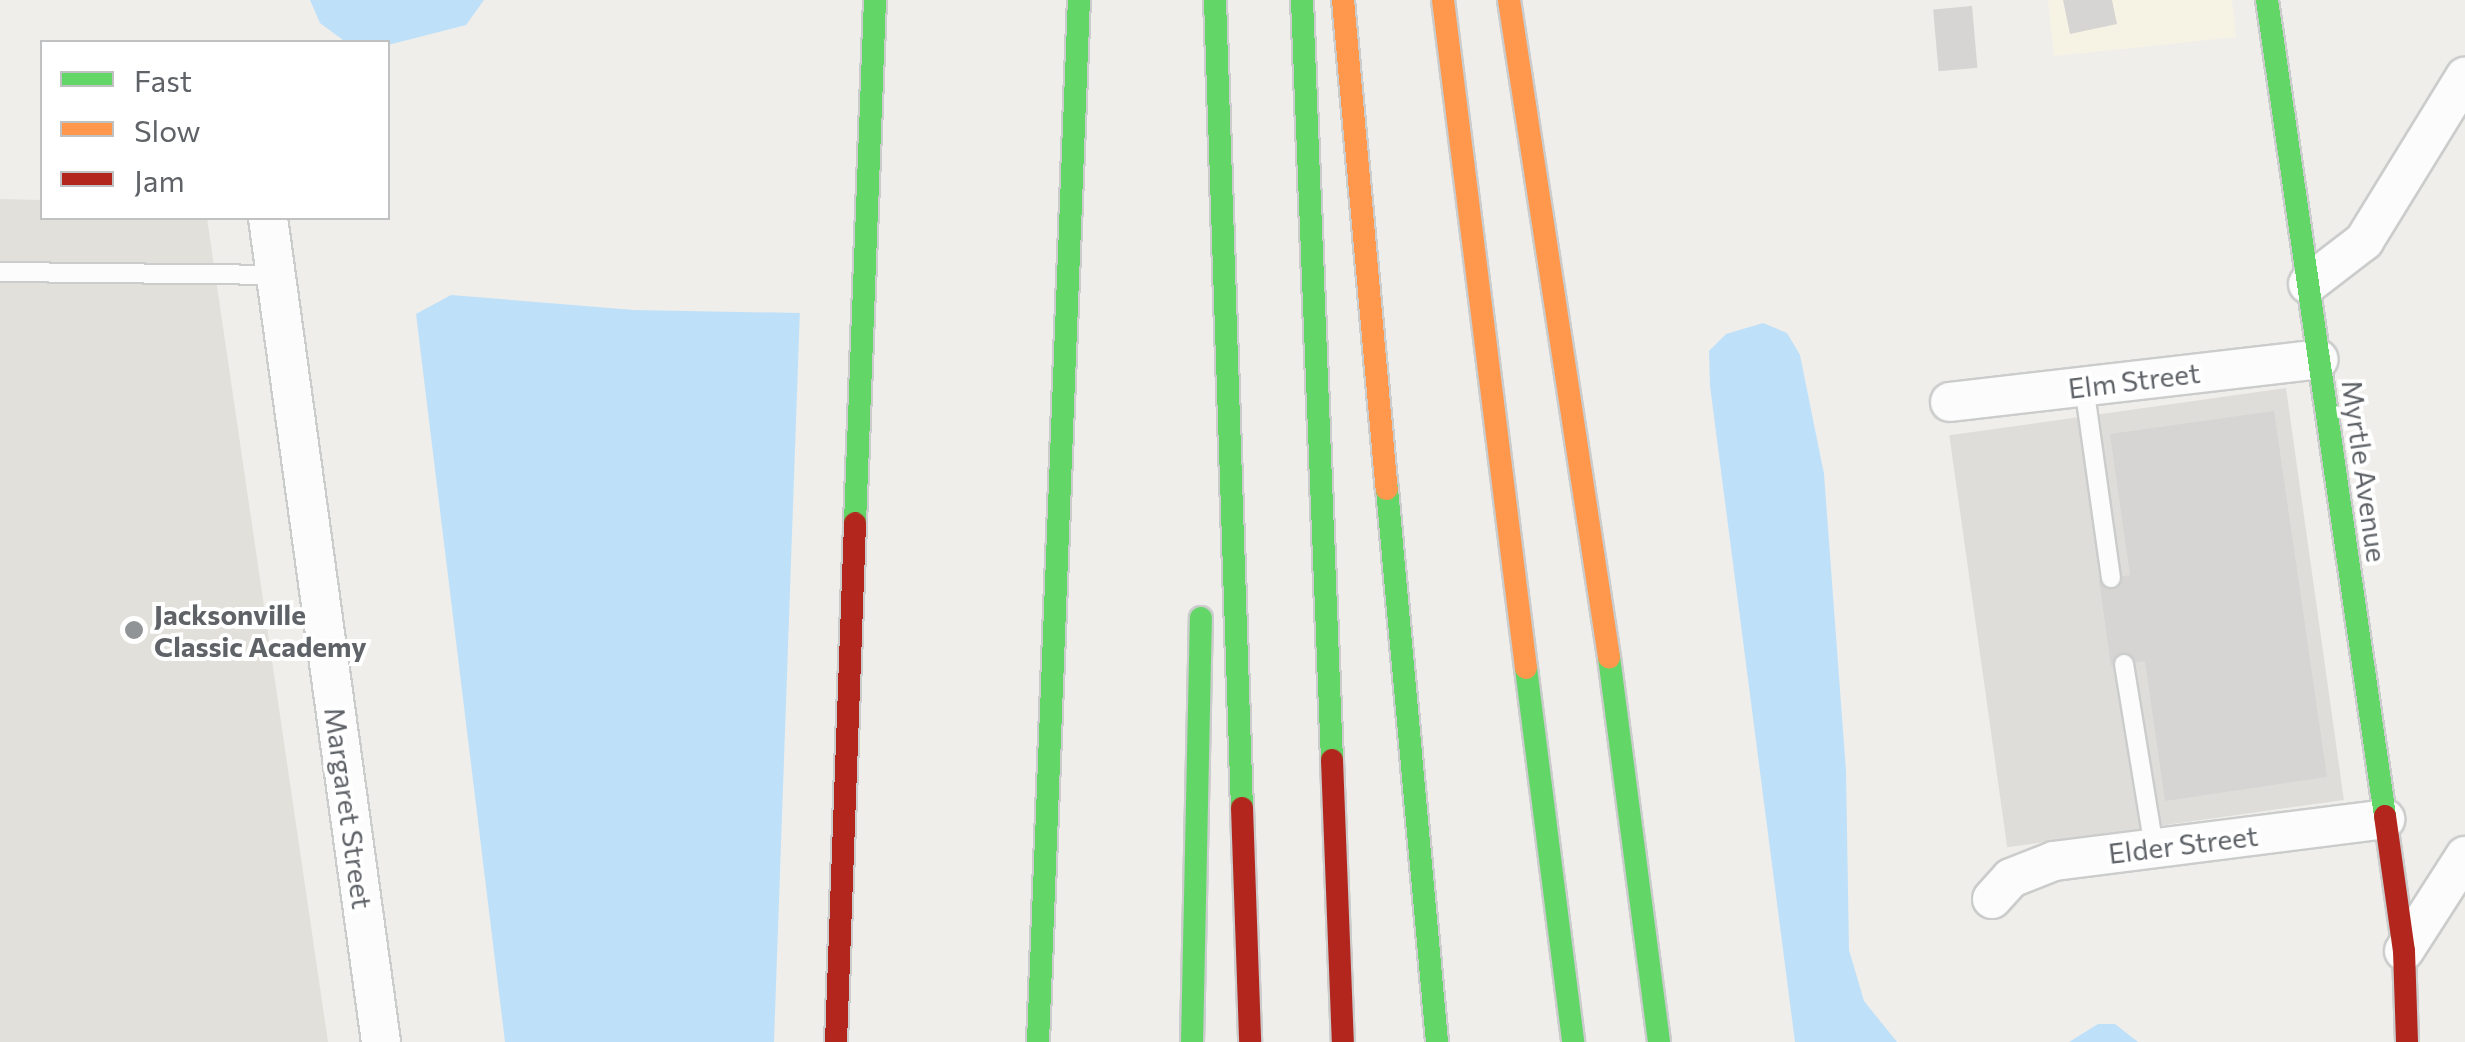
<!DOCTYPE html>
<html>
<head>
<meta charset="utf-8">
<style>
	body { margin:0 }
	#map { position:relative; width:2465px; height:1042px; overflow:hidden; background:#efeeea; font-family:Commissioner,sans-serif }
	div>[style] { position:absolute }
	.commercial>* { inset:0; background:#f7f3e4 }
	.industrial>* { inset:0; background:#dfddda; transform-origin:0 0 }
	.education>* { inset:0; background:#e2e0da }
	.water>* { inset:0; background:#bfe0f9 }
	.pier>* { inset:0; background:#efeeea }
	.building>* { inset:0; background:#d6d5d3; transform-origin:0 0 }
	.roads { filter:drop-shadow(2px 0 #cbcccc) drop-shadow(-2px 0 #cbcccc) drop-shadow(0 2px #cbcccc) drop-shadow(0 -2px #cbcccc) }
	.lane>* { height:18px; margin:-9px; padding:0 9px; transform-origin:9px; border-radius:9px; background:#fdfcfc }
	.street>* { height:38px; margin:-19px; padding:0 19px; transform-origin:19px; border-radius:19px; background:#fdfcfc }
	.fast>* { height:22px; margin:-11px; padding:0 11px; transform-origin:11px; border-radius:11px; background:#63d668 }
	.slow>* { height:22px; margin:-11px; padding:0 11px; transform-origin:11px; border-radius:11px; background:#ff974d }
	.jam>* { height:22px; margin:-11px; padding:0 11px; transform-origin:11px; border-radius:11px; background:#b3261e }
	.dots>* { width:28px; height:28px; translate:-50% -50%; box-sizing:border-box; border:5px solid #fff; border-radius:50% }
	span { translate:-50% -50%; white-space:nowrap; text-align:center; line-height:1.15; -webkit-text-stroke:8px #fff; paint-order:stroke }
	.street-label { font-size:28px; color:#5f6368 }
	.poi-label { font-size:28px; color:#5f6368; font-weight:700 }
	.left { translate:0 -50%; text-align:left }
	.legend { position:absolute; left:40px; top:40px; width:350px; height:180px; box-sizing:border-box; background:#fff; border:2px solid #bfc1c3; margin:0; padding:12px 18px; list-style:none; font-size:30px; color:#5f6368 }
	.legend li { display:flex; align-items:center; gap:20px; height:50px }
	.legend b { width:50px; border:2px solid #bfc1c3 }
</style>
</head>
<body>
<div id="map">
	<div class="commercial">
		<div style="clip-path:polygon(2048px 0,2232px 0,2236px 37px,2054px 56px)"></div>
	</div>
	<div class="industrial">
		<div style="left:2286px;top:388px;width:416px;height:340px;rotate:82deg"></div>
	</div>
	<div class="education">
		<div style="clip-path:polygon(0 199px,42px 200px,42px 218px,207px 218px,328px 1042px,0 1042px)"></div>
	</div>
	<div class="water">
		<div style="clip-path:polygon(310px 0,484px 0,466px 25px,388px 45px,343px 40px,320px 23px)"></div>
		<div style="clip-path:polygon(451px 295px,634px 310px,852px 314px,846px 1042px,505px 1042px,416px 314px)"></div>
		<div style="clip-path:polygon(1763px 323px,1787px 333px,1800px 355px,1824px 474px,1846px 771px,1849px 950px,1864px 1001px,1897px 1042px,1795px 1042px,1710px 386px,1709px 351px,1726px 334px)"></div>
		<div style="clip-path:polygon(2098px 1024px,2115px 1024px,2138px 1042px,2069px 1042px)"></div>
	</div>
	<div class="pier">
		<div style="clip-path:polygon(800px 308px,854px 309px,851px 1042px,774px 1042px)"></div>
	</div>
	<div class="building">
		<div style="clip-path:polygon(2063px 0,2112px 0,2117px 24px,2070px 34px)"></div>
		<div style="left:1972px;top:6px;width:62px;height:39px;rotate:85deg"></div>
		<div style="clip-path:polygon(2274px 411px,2327px 777px,2165px 801px,2145px 661px,2111px 666px,2099px 580px,2130px 575px,2110px 434px)"></div>
	</div>
	<div class="roads">
		<div class="lane">
			<div style="left:0;top:272px;width:276px;rotate:0.6deg"></div>
			<div style="left:2084px;top:386px;width:194px;rotate:82deg"></div>
			<div style="left:2124px;top:664px;width:186px;rotate:80.7deg"></div>
		</div>
		<div class="street">
			<div style="left:268px;top:218px;width:832px;rotate:82.19deg"></div>
			<div style="left:2308px;top:284px;width:71px;rotate:-37.5deg"></div>
			<div style="left:2364px;top:241px;width:193px;rotate:-58.4deg"></div>
			<div style="left:1950px;top:402px;width:371px;rotate:-6.6deg"></div>
			<div style="left:1992px;top:899px;width:28px;rotate:-48deg"></div>
			<div style="left:2011px;top:878px;width:46px;rotate:-21.6deg"></div>
			<div style="left:2054px;top:861px;width:334px;rotate:-7.2deg"></div>
			<div style="left:2404px;top:951px;width:113px;rotate:-57.3deg"></div>
		</div>
		<div class="fast">
			<div style="left:1215px;top:0;width:808px;rotate:88.09deg"></div>
			<div style="left:1302px;top:0;width:761px;rotate:87.74deg"></div>
			<div style="left:2267px;top:0;width:824px;rotate:81.77deg"></div>
			<div style="left:1387px;top:489px;width:555px;rotate:84.83deg"></div>
			<div style="left:855px;top:523px;width:523px;rotate:-87.81deg"></div>
			<div style="left:1609px;top:657px;width:388px;rotate:82.6deg"></div>
			<div style="left:1526px;top:668px;width:377px;rotate:82.8deg"></div>
			<div style="left:1038px;top:1042px;width:1043px;rotate:-87.75deg"></div>
			<div style="left:1192px;top:1042px;width:424px;rotate:-88.8deg"></div>
		</div>
		<div class="slow">
			<div style="left:1343px;top:0;width:491px;rotate:84.9deg"></div>
			<div style="left:1443px;top:0;width:673px;rotate:82.92deg"></div>
			<div style="left:1509px;top:0;width:665px;rotate:81.35deg"></div>
		</div>
		<div class="jam">
			<div style="left:1332px;top:760px;width:282px;rotate:87.8deg"></div>
			<div style="left:1242px;top:808px;width:234px;rotate:88deg"></div>
			<div style="left:2385px;top:816px;width:136px;rotate:82deg"></div>
			<div style="left:2404px;top:951px;width:91px;rotate:88.1deg"></div>
			<div style="left:836px;top:1042px;width:519px;rotate:-87.9deg"></div>
		</div>
	</div>
	<div class="dots">
		<div style="left:134px;top:630px;background:#919496"></div>
	</div>
	<div class="street-label">
		<span style="left:2134px;top:380px;rotate:-7deg">Elm Street</span>
		<span style="left:2365px;top:471px;rotate:82deg">Myrtle Avenue</span>
		<span style="left:349px;top:808px;rotate:82deg">Margaret Street</span>
		<span style="left:2183px;top:844px;rotate:-7deg">Elder Street</span>
	</div>
	<div class="poi-label">
		<span class="left" style="left:154px;top:630px">Jacksonville<br>Classic Academy</span>
	</div>
	<ul class="legend">
	<li><b style="height:12px;background:#63d668"></b>Fast</li>
	<li><b style="height:12px;background:#ff974d"></b>Slow</li>
	<li><b style="height:12px;background:#b3261e"></b>Jam</li>
	</ul>
</div>
</body>
</html>
